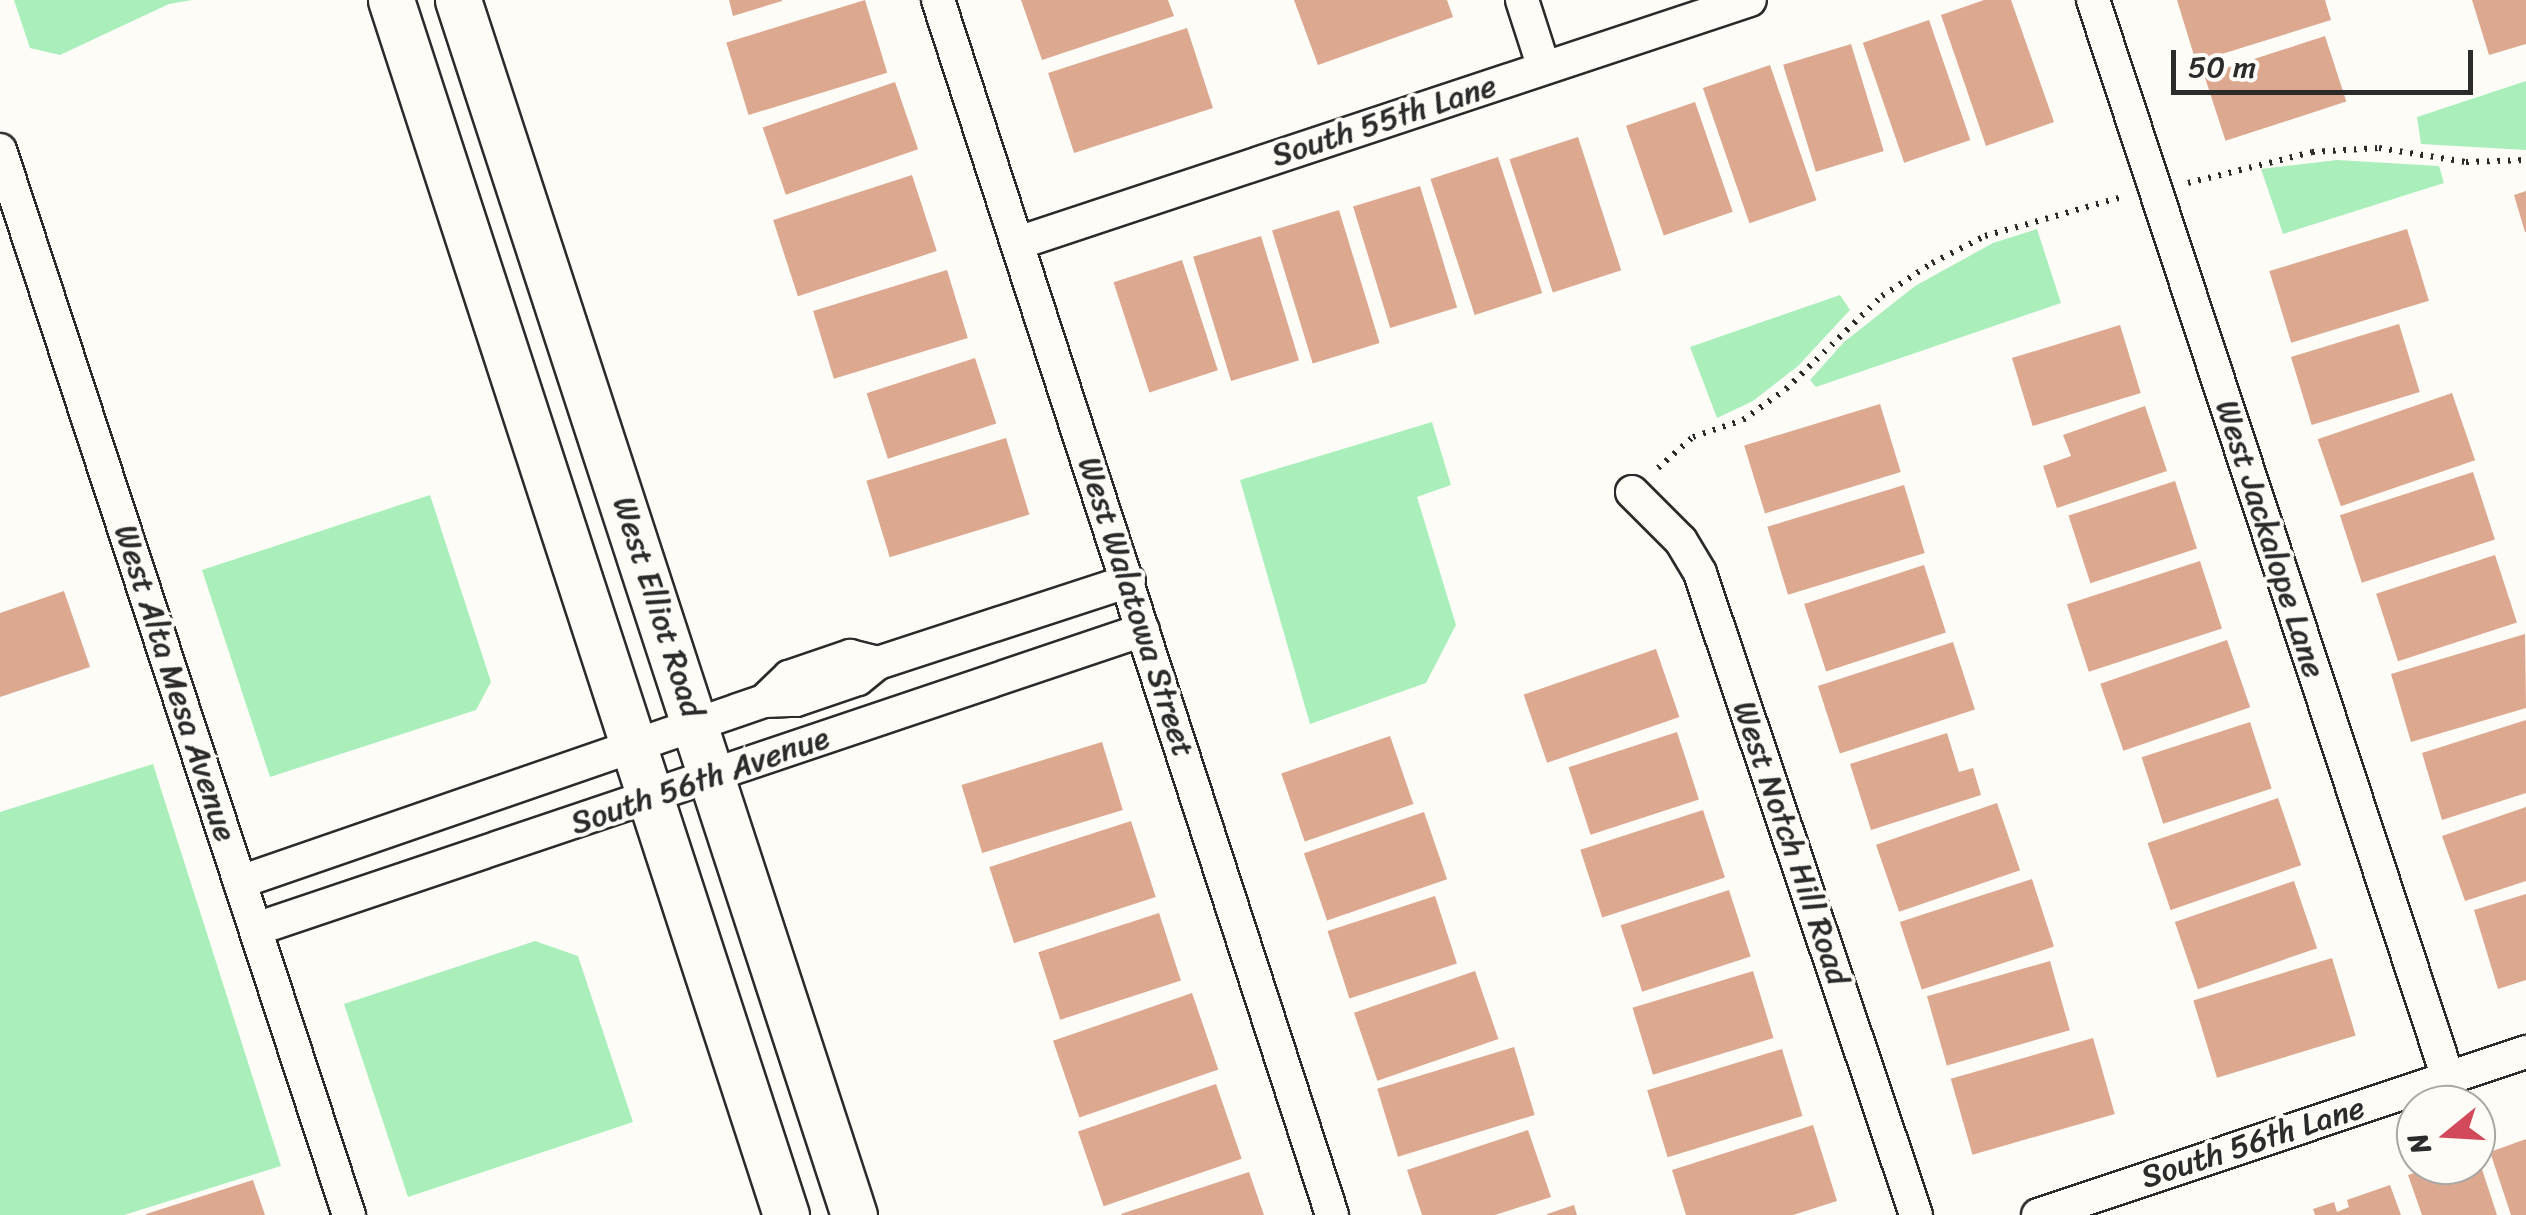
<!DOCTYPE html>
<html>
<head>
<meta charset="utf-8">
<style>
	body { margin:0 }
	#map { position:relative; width:2526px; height:1215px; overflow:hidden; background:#fdfcf7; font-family:Sriracha,sans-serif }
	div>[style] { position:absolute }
	.green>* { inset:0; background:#aaefbb }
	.building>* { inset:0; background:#dca890; transform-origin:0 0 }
	.path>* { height:6px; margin-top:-3px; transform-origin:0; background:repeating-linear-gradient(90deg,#2b2b2b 0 2.5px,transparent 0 10.5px) }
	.roads { filter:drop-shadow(2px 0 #2b2b2b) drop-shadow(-2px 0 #2b2b2b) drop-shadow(0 2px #2b2b2b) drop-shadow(0 -2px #2b2b2b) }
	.minor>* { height:32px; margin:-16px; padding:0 16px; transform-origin:16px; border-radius:16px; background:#fdfcf7 }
	.secondary>* { height:45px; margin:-22.5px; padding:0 22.5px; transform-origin:22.5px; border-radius:22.5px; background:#fdfcf7 }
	span { translate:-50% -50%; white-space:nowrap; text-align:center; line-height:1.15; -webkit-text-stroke:8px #fdfcf7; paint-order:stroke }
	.street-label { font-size:32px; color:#2b2b2b }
	.north { position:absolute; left:2396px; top:1085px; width:100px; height:100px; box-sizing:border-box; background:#fdfcf7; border:2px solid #a9a8a5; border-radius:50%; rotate:252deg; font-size:28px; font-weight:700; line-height:40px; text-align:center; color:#2b2b2b }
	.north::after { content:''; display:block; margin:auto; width:35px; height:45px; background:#d1495b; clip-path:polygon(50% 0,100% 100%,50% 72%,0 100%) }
	.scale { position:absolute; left:2171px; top:50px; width:302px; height:45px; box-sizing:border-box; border:5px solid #2b2b2b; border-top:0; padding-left:12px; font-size:30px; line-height:35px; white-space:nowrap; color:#2b2b2b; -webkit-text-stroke:8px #fdfcf7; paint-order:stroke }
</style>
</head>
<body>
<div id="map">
	<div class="green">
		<div style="clip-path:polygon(14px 0,192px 0,169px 4px,60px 55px,30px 48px)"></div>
		<div style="clip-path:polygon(2526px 81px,2526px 150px,2421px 144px,2417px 117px)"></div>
		<div style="clip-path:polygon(2337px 160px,2439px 166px,2444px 183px,2283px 234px,2261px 169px)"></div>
		<div style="clip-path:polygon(2037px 229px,2061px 303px,1816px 387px,1810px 380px,1844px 342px,1915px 286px,1993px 243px)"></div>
		<div style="clip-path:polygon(1840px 295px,1850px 310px,1798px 366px,1753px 401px,1717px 418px,1690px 347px)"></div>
		<div style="clip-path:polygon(1432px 422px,1451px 485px,1417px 497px,1456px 625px,1426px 683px,1310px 724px,1240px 480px)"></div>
		<div style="clip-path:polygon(430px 495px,491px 682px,476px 710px,270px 777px,202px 570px)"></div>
		<div style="clip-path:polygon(153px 764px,281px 1166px,124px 1215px,0 1215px,0 812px)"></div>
		<div style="clip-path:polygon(535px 941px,578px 956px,633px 1122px,408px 1197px,344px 1004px)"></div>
	</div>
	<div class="building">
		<div style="clip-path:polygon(729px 0,782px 0,782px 1px,733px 16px)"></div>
		<div style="left:865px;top:0;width:76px;height:145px;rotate:73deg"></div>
		<div style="clip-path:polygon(1021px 0,1168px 0,1174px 16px,1042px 60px)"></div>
		<div style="clip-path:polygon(1294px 0,1447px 0,1453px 17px,1318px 65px)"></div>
		<div style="clip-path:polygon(1984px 0,2011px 0,2054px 122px,1986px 146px,1941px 15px)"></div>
		<div style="clip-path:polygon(2177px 0,2325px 0,2331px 20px,2196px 62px)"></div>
		<div style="clip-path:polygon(2472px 0,2526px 0,2526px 44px,2489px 55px)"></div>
		<div style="left:1929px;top:20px;width:127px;height:70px;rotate:71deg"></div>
		<div style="left:1187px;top:28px;width:84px;height:146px;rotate:72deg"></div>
		<div style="left:2325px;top:36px;width:69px;height:127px;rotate:72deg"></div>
		<div style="left:1851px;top:44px;width:112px;height:71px;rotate:73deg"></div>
		<div style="left:1770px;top:65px;width:143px;height:71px;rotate:71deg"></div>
		<div style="left:895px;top:82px;width:71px;height:140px;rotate:71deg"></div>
		<div style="left:1695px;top:102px;width:116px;height:73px;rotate:71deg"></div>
		<div style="left:1578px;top:137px;width:140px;height:72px;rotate:72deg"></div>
		<div style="left:1498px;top:157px;width:143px;height:71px;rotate:72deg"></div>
		<div style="left:912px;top:175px;width:80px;height:146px;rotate:72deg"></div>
		<div style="left:1420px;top:186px;width:127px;height:70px;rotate:73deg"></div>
		<div style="clip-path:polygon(2526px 191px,2526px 232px,2525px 232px,2514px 195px)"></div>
		<div style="left:1339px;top:210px;width:139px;height:70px;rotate:73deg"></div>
		<div style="left:2407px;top:229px;width:75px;height:144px;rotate:73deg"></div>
		<div style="left:1261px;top:236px;width:130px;height:71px;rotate:73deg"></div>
		<div style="left:1182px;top:260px;width:116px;height:72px;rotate:72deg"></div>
		<div style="left:947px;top:270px;width:71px;height:140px;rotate:73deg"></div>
		<div style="left:2399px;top:324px;width:71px;height:113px;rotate:73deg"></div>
		<div style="left:2120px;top:325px;width:71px;height:113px;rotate:73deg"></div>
		<div style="left:975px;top:358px;width:69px;height:114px;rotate:72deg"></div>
		<div style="left:2452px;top:393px;width:71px;height:142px;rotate:71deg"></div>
		<div style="left:1880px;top:404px;width:71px;height:142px;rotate:73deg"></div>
		<div style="clip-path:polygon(2145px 406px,2167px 471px,2057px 508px,2043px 466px,2071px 456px,2063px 435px)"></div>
		<div style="left:1006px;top:438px;width:80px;height:146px;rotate:73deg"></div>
		<div style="left:2473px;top:472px;width:71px;height:140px;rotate:72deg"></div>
		<div style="left:2175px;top:481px;width:71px;height:112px;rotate:72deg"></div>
		<div style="left:1904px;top:485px;width:71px;height:143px;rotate:73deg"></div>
		<div style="left:2495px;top:555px;width:71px;height:125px;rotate:72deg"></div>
		<div style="left:2200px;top:561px;width:71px;height:140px;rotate:72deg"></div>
		<div style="left:1924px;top:565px;width:71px;height:126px;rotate:72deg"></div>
		<div style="clip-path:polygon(64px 591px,90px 667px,0 697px,0 613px)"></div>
		<div style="clip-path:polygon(2525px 634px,2526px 708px,2411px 742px,2391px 674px)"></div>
		<div style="left:2227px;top:640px;width:71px;height:134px;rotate:71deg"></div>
		<div style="left:1953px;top:642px;width:71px;height:142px;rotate:72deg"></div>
		<div style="left:1656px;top:649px;width:72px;height:140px;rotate:71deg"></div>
		<div style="clip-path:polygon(2526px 720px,2526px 793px,2442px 820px,2422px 753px)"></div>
		<div style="left:2250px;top:722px;width:70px;height:114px;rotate:72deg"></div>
		<div style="left:1677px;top:732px;width:71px;height:114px;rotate:72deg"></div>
		<div style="clip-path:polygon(1947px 733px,1959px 772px,1973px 768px,1981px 795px,1871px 830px,1850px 764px)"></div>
		<div style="left:1390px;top:736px;width:72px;height:115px;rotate:71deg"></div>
		<div style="left:1102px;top:742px;width:71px;height:147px;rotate:73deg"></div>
		<div style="left:2278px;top:798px;width:71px;height:138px;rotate:71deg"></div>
		<div style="left:1997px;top:803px;width:71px;height:128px;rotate:71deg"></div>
		<div style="clip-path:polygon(2526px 807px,2526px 881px,2465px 901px,2442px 836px)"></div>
		<div style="left:1703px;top:810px;width:71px;height:129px;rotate:72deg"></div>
		<div style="left:1424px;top:812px;width:71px;height:127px;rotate:71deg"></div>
		<div style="left:1131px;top:821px;width:80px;height:149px;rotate:72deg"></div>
		<div style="left:2032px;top:879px;width:71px;height:139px;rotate:72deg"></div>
		<div style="left:2294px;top:881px;width:71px;height:126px;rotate:71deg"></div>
		<div style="left:1729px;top:890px;width:70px;height:114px;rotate:72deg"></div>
		<div style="clip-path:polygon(2526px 894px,2526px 980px,2498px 989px,2474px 910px)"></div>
		<div style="left:1435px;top:896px;width:71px;height:113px;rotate:72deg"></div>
		<div style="left:1159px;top:913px;width:71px;height:127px;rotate:72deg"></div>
		<div style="left:2332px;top:958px;width:81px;height:145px;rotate:73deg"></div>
		<div style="left:2050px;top:961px;width:72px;height:128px;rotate:74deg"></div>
		<div style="left:1475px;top:971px;width:72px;height:128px;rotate:71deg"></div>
		<div style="left:1753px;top:971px;width:70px;height:126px;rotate:73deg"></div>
		<div style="left:1192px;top:993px;width:81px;height:147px;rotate:71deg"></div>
		<div style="left:2093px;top:1038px;width:79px;height:148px;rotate:74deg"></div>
		<div style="left:1514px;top:1047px;width:71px;height:143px;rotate:73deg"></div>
		<div style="left:1782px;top:1049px;width:70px;height:141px;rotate:73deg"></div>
		<div style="left:1216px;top:1084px;width:79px;height:146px;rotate:71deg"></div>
		<div style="clip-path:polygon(1813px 1125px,1837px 1201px,1793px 1215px,1686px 1215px,1672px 1170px)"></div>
		<div style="clip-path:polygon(1528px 1130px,1551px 1197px,1495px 1215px,1422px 1215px,1407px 1170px)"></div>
		<div style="clip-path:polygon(2526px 1139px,2526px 1215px,2511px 1215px,2490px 1152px)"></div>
		<div style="clip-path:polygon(2477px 1154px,2497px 1215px,2422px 1215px,2408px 1175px,2439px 1165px,2476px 1165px)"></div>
		<div style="clip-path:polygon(1249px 1172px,1264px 1215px,1122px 1215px,1121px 1214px)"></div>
		<div style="clip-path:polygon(253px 1180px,265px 1215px,146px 1215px,146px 1214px)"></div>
		<div style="clip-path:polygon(2390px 1185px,2401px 1215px,2315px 1215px,2313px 1209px,2334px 1202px,2337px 1212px,2349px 1207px,2347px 1200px)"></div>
		<div style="clip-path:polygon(1574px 1205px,1577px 1215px,1547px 1215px,1547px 1214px)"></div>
	</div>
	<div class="path">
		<div style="left:2188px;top:183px;width:128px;rotate:-14deg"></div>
		<div style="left:2312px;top:152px;width:67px;rotate:-3.4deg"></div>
		<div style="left:2379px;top:148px;width:88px;rotate:9.1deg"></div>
		<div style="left:2466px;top:162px;width:60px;rotate:-1.9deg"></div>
		<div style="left:1658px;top:468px;width:47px;rotate:-41.5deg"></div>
		<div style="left:1693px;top:437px;width:53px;rotate:-18.8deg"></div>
		<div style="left:1743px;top:420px;width:53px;rotate:-35.8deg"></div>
		<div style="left:1786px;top:389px;width:134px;rotate:-44.1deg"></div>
		<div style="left:1882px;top:296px;width:60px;rotate:-33.4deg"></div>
		<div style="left:1932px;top:263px;width:59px;rotate:-27deg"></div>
		<div style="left:1985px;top:236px;width:142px;rotate:-15.9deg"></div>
	</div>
	<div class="roads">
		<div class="minor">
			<div style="left:938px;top:0;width:1277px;rotate:72.03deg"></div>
			<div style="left:1522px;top:0;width:71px;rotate:72.1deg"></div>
			<div style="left:2093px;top:0;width:1135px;rotate:71.77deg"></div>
			<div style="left:0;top:150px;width:1121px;rotate:71.86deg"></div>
			<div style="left:1018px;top:243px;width:771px;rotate:-18.36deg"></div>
			<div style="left:1632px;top:492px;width:69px;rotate:45deg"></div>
			<div style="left:1681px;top:541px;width:37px;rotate:59deg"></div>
			<div style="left:1700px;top:573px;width:677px;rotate:71.4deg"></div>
			<div style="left:764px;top:701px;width:35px;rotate:-44deg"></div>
			<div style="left:789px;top:677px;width:65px;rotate:-19deg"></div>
			<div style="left:850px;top:656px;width:29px;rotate:14deg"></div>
			<div style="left:240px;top:882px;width:554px;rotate:-19.06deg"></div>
			<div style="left:764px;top:701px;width:32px;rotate:-2deg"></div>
			<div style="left:796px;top:700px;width:65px;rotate:-18.7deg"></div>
			<div style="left:858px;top:679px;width:26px;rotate:-39deg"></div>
			<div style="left:878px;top:663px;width:264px;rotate:-18.1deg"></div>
			<div style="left:256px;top:929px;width:936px;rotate:-18.63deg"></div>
			<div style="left:2038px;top:1215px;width:515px;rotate:-18.47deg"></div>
		</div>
		<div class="secondary">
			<div style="left:391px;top:0;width:1278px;rotate:71.99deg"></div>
			<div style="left:458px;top:0;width:1278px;rotate:71.95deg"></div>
		</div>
	</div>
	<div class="street-label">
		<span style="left:1384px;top:121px;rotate:-18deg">South 55th Lane</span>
		<span style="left:2270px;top:539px;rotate:72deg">West Jackalope Lane</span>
		<span style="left:658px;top:607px;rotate:72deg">West Elliot Road</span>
		<span style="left:1136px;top:607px;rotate:72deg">West Walatowa Street</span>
		<span style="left:175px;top:683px;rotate:72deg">West Alta Mesa Avenue</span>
		<span style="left:700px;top:781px;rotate:-19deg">South 56th Avenue</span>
		<span style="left:1791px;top:843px;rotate:71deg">West Notch Hill Road</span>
		<span style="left:2253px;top:1143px;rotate:-18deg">South 56th Lane</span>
	</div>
	<div class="north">N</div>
	<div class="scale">50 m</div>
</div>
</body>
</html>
